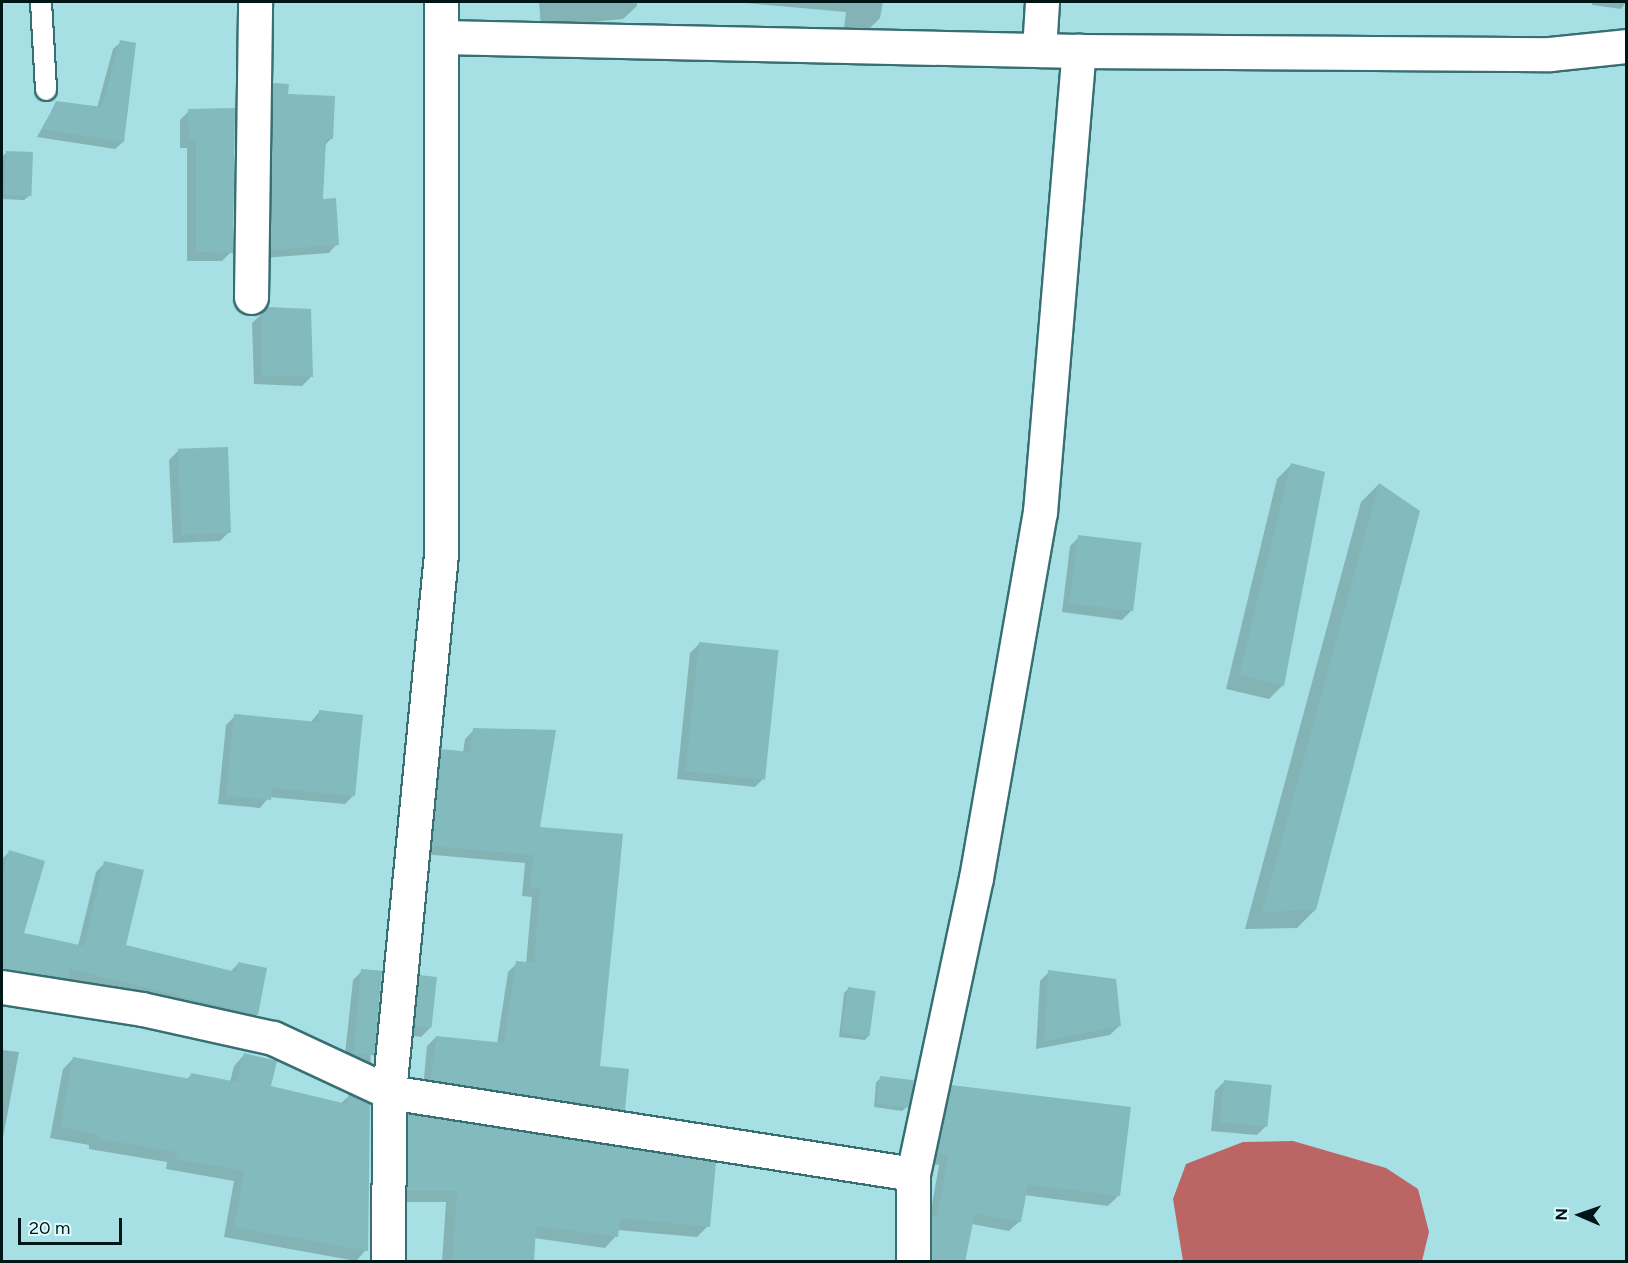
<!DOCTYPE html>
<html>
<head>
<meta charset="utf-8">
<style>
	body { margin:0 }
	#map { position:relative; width:1628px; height:1263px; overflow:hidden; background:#a6e0e4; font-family:Figtree,sans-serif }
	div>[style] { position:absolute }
	.water>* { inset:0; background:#bb6564 }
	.shadow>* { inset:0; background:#0003 }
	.building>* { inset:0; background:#82babe; transform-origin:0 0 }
	.roads { filter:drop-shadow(2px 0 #376f73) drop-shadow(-2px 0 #376f73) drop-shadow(0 2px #376f73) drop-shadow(0 -2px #376f73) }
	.service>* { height:20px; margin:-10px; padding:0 10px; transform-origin:10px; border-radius:10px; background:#fff }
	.minor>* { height:33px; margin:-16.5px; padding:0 16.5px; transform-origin:16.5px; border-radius:16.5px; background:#fff }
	span { translate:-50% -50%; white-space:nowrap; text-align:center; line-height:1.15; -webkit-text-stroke:5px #dffbfd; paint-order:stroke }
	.frame { position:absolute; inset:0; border:3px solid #001516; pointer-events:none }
	.north { position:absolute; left:1550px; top:1185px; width:60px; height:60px; -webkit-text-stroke:4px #dffbfd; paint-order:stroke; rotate:272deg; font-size:16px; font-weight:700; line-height:24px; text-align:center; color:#001516 }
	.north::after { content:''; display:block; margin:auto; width:21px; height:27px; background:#001516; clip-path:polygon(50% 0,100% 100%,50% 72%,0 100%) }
	.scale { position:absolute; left:18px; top:1218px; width:104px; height:27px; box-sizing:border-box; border:3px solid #001516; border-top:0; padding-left:8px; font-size:18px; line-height:21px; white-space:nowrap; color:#001516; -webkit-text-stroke:4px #dffbfd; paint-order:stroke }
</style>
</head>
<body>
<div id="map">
	<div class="water">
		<div style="clip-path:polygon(1293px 1141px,1386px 1168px,1418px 1189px,1429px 1232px,1422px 1261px,1183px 1261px,1173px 1199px,1186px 1164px,1243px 1142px)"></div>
	</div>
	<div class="shadow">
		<div style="clip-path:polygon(539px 2px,637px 2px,637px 6px,623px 19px,541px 27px)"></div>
		<div style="clip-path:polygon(733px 2px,883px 2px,880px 18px,868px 30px,844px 28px,846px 12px)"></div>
		<div style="clip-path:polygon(1592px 2px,1626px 2px,1621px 9px,1592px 5px)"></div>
		<div style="clip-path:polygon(121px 42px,123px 142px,115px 149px,37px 137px,56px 103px,97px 108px,113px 49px)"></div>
		<div style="clip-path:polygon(273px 85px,332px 138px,324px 146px,322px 200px,337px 244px,329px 253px,262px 258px,265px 93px)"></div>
		<div style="clip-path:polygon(189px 111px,231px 252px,222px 261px,187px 261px,187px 148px,180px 148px,180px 120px)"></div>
		<div style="clip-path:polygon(7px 152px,29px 196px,24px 200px,2px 199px,3px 156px)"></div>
		<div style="clip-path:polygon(267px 309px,311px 377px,302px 386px,254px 384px,252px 323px)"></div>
		<div style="clip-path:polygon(179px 450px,229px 532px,220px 541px,173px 543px,169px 460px)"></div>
		<div style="clip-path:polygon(1291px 465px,1283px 685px,1269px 699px,1226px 689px,1277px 479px)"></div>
		<div style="clip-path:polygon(1379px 484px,1315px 910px,1297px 928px,1245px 929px,1361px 502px)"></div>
		<div style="clip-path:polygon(1079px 537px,1131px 611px,1122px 620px,1062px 612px,1070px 546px)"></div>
		<div style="clip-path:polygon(699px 644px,764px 778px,755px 787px,677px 779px,690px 653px)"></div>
		<div style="clip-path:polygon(320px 711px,354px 795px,345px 804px,269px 797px,260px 808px,218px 804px,226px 725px,235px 716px,310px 723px)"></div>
		<div style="clip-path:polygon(474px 730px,538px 829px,599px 1067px,624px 1109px,615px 1118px,423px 1088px,427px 1046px,436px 1037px,497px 1044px,508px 972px,517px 963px,526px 964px,532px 897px,522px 896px,525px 863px,423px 854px,433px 760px,442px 751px,463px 753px,465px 739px)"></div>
		<div style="clip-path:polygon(9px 852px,22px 934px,78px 946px,96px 872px,105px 863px,125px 946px,230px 972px,238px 964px,265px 969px,256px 1015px,247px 1024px,66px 979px,58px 987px,2px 977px,2px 859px)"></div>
		<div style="clip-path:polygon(362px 971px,371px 1063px,363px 1072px,344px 1063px,353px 980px)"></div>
		<div style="clip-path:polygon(1049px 972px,1120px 1025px,1110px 1035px,1036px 1049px,1040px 981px)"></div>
		<div style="clip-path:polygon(420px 977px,430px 1028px,421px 1037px,406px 1035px,411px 986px)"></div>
		<div style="clip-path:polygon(848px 989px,869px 1035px,865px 1040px,839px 1037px,844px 993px)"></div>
		<div style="clip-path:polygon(2px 1050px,19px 1052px,2px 1143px)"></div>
		<div style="clip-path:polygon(244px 1055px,269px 1087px,340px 1104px,349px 1096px,366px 1250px,356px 1261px,224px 1237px,234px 1181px,166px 1169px,167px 1162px,89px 1149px,89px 1145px,50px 1138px,63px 1069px,74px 1058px,186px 1080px,191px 1075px,230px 1082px,234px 1066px)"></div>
		<div style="clip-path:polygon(881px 1078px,907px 1107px,902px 1111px,874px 1107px,876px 1082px)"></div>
		<div style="clip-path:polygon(1224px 1082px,1266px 1126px,1257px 1135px,1211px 1131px,1215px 1091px)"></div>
		<div style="clip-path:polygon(952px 1086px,1118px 1196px,1108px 1206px,1024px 1195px,1020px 1221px,1009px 1231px,972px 1224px,964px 1262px,922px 1262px,939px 1165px,927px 1163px,942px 1096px)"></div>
		<div style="clip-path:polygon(408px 1115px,708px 1226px,697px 1237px,617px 1230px,616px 1236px,605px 1248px,534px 1238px,532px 1262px,442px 1262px,446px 1202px,397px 1202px,397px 1127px)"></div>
	</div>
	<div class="building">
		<div style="clip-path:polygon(120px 40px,136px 43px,124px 142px,43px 129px,56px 101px,102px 107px)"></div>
		<div style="clip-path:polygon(273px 83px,289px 84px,288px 94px,335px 96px,333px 139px,326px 139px,323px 199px,336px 198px,339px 245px,270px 250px)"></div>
		<div style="clip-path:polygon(235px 108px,233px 253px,196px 252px,196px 139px,189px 139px,188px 109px)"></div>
		<div style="left:6px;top:151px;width:27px;height:44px;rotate:2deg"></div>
		<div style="clip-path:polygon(267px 307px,311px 309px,313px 377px,262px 376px,261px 313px)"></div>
		<div style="left:228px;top:447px;width:86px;height:50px;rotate:88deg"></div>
		<div style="clip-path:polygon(1291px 463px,1325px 472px,1284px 686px,1239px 675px)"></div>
		<div style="clip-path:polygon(1379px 483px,1420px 511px,1316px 910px,1262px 912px)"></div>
		<div style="left:1078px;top:535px;width:64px;height:69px;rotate:7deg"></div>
		<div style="left:699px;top:642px;width:80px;height:130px;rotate:6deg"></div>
		<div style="clip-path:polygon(319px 710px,363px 715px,355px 796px,272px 788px,271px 800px,226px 796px,234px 714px,318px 722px)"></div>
		<div style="clip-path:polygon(473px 728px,556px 730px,540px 827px,623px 834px,600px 1066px,629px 1069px,625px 1110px,431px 1080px,436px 1036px,504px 1043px,516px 961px,534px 963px,540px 888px,530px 888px,533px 855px,432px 846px,441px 749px,470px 752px)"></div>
		<div style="clip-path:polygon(9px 850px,45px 861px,24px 933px,84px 946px,104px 861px,144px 870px,126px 945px,236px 972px,238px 962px,267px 968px,258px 1015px,70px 969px,68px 978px,2px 969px,2px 875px)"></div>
		<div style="left:361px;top:969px;width:21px;height:85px;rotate:5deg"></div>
		<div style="clip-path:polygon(1048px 970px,1116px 979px,1121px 1026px,1044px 1041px)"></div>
		<div style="left:419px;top:975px;width:18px;height:51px;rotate:6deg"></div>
		<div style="left:848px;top:987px;width:28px;height:46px;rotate:8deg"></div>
		<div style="clip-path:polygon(244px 1053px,277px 1061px,271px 1086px,347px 1104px,348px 1094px,370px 1104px,368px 1251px,234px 1227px,244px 1171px,176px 1159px,177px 1152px,99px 1139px,99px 1135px,60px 1127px,73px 1057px,190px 1079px,191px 1073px,237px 1082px)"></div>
		<div style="left:880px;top:1076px;width:34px;height:28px;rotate:7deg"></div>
		<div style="left:1224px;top:1080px;width:48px;height:42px;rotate:6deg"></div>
		<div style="clip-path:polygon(951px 1085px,1131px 1107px,1120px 1196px,1028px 1185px,1021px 1222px,975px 1213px,965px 1262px,932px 1262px,932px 1216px,937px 1216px,948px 1155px,937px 1153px)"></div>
		<div style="clip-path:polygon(408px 1114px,716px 1162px,710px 1227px,620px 1218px,618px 1237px,536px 1226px,534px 1262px,452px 1262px,457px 1191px,407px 1191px)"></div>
	</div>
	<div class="roads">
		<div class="service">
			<div style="left:41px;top:2px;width:88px;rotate:86.7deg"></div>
		</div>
		<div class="minor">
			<div style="left:441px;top:2px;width:552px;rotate:90deg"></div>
			<div style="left:441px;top:554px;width:541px;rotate:95.52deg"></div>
			<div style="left:389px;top:1092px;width:530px;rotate:8.89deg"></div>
			<div style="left:913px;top:1174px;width:88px;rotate:90deg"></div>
			<div style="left:442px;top:37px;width:637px;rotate:1.26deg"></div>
			<div style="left:1079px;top:51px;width:471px;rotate:0.4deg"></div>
			<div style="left:1550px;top:54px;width:76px;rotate:-6deg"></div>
			<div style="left:1039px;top:50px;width:48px;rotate:-86.4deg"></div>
			<div style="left:251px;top:297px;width:295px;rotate:-89.2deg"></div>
			<div style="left:2px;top:987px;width:142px;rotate:8.9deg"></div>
			<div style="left:142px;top:1009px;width:134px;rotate:12.5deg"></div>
			<div style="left:273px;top:1038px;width:128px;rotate:25deg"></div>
			<div style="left:389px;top:1092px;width:170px;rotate:90.3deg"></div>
			<div style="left:913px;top:1174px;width:303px;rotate:-78deg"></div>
			<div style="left:976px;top:878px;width:372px;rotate:-80.1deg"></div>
			<div style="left:1040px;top:512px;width:463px;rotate:-85.2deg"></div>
		</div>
	</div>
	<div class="frame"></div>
	<div class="north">N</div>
	<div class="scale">20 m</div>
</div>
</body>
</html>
